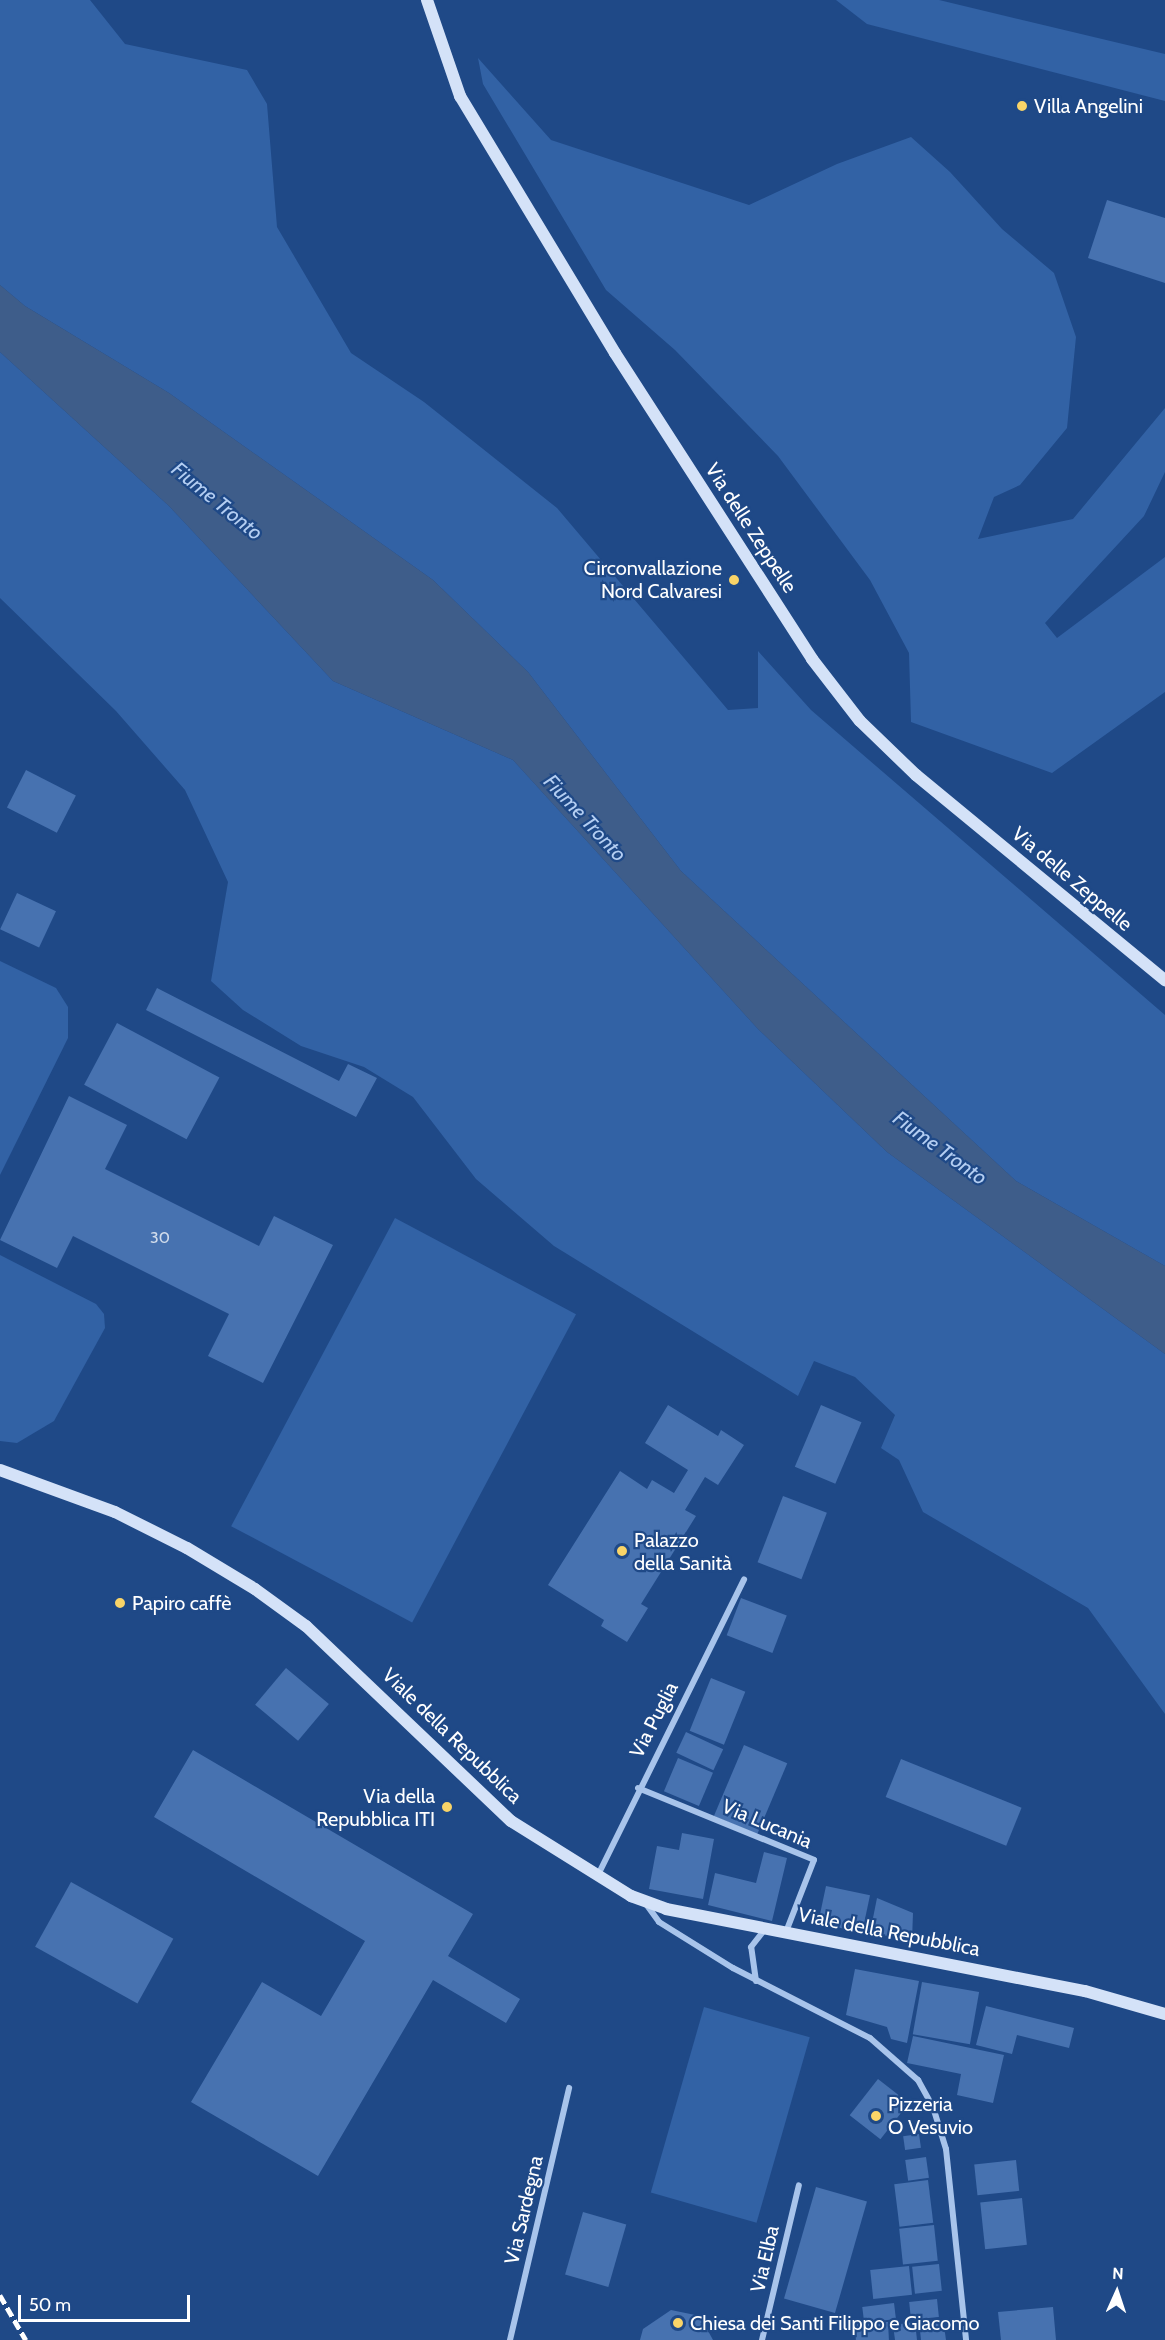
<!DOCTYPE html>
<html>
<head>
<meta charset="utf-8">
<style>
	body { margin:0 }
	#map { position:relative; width:1165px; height:2340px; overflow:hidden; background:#1f4987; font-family:Cabin,sans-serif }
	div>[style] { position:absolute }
	.green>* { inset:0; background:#3262a5; transform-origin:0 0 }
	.water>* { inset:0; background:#3e5d8a }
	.building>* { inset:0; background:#4772b0; transform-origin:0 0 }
	.street>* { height:6px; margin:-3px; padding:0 3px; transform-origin:3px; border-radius:3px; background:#a8c4eb }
	.secondary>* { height:12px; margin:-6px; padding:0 6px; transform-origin:6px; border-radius:6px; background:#d4e2f8 }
	.rail>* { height:4.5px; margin-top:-2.25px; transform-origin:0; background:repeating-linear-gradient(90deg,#fff 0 10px,transparent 0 14.5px) }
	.dots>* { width:16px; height:16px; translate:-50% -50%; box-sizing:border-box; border:3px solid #1f4987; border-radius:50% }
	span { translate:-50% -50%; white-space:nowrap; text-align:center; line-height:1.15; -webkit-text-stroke:4.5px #1f4987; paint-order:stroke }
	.number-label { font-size:16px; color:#d1dceb }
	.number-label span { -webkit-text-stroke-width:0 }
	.poi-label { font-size:20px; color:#fff }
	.left { translate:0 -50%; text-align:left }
	.right { translate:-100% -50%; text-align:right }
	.street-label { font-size:20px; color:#fff }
	.water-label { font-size:21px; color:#b4cef2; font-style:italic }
	.north { position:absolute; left:1087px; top:2262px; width:60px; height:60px; -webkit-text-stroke:4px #1f4987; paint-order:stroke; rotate:3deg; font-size:16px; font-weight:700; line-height:24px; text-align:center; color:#fff }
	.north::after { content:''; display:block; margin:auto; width:21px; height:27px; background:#fff; clip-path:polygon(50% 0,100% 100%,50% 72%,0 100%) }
	.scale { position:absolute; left:18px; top:2295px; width:172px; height:27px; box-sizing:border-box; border:3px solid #fff; border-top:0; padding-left:8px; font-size:18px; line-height:21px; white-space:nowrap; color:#fff; -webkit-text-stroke:4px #1f4987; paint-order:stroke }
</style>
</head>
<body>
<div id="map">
	<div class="green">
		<div style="clip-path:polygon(0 0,90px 0,125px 44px,247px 70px,267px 104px,277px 227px,351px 353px,424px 402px,557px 508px,728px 710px,758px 708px,758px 651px,811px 710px,1165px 1015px,1165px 1266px,1016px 1181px,681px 871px,528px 672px,433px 580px,169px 393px,25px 306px,0 285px)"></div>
		<div style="clip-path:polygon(836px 0,939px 0,1165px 54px,1165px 101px,867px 24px)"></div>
		<div style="clip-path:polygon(478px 58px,551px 140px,749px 205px,837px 164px,911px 137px,950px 172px,1002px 229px,1054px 273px,1076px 337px,1067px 428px,1020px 485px,994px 497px,978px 539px,1073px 519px,1165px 408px,1165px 472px,1144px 516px,1045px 623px,1057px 638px,1165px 557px,1165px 692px,1052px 773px,911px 722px,909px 653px,870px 580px,778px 456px,675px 350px,606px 290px,483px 84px)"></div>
		<div style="clip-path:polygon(0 352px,169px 506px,333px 681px,513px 760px,758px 1029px,887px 1152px,1165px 1354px,1165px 1714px,1088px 1608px,923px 1512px,899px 1460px,881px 1448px,895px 1415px,855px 1377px,814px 1361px,798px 1396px,554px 1246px,476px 1179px,413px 1097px,364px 1067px,301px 1046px,243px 1010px,211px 981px,228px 882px,185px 790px,116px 711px,0 598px)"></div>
		<div style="clip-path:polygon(0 961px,56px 988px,68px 1007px,68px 1038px,0 1175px)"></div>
		<div style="left:395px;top:1218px;width:205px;height:349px;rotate:28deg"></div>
		<div style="clip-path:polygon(0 1255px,96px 1304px,104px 1314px,105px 1328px,54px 1421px,17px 1443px,0 1441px)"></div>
		<div style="left:704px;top:2007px;width:110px;height:193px;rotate:16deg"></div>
	</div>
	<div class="water">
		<div style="clip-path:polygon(0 285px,25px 306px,169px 393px,433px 580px,528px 672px,681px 871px,1016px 1181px,1165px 1266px,1165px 1354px,887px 1152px,758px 1029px,513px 760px,333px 681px,169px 506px,0 352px)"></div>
	</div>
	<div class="building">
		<div style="clip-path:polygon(1107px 200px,1165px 218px,1165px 283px,1088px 258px)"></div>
		<div style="left:26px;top:770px;width:56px;height:42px;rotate:27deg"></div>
		<div style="left:17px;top:893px;width:43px;height:40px;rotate:25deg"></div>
		<div style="clip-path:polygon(157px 988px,339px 1081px,348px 1064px,377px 1078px,356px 1117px,146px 1010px)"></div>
		<div style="left:117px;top:1023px;width:116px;height:70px;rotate:28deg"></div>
		<div style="clip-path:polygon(69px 1096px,127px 1125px,105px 1169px,259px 1246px,274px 1216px,333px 1245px,263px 1383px,208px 1356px,229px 1314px,73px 1236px,57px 1268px,0 1240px)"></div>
		<div style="clip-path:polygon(668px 1405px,718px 1436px,721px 1430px,744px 1445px,718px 1485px,705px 1477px,685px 1510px,696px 1516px,641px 1604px,648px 1608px,627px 1642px,601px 1626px,604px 1620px,548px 1585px,620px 1471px,647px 1489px,652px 1480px,674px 1493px,688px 1470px,645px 1443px)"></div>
		<div style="left:821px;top:1405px;width:44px;height:67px;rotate:23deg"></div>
		<div style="left:783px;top:1496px;width:47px;height:71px;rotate:21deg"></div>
		<div style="left:741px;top:1598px;width:49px;height:40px;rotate:21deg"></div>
		<div style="left:286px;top:1668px;width:56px;height:48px;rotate:40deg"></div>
		<div style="left:711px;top:1678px;width:37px;height:57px;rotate:22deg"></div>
		<div style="left:686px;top:1732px;width:41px;height:23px;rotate:25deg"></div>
		<div style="left:744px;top:1745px;width:47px;height:77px;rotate:23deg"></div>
		<div style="clip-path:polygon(193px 1750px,473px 1914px,448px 1956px,520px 1999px,506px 2023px,433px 1980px,318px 2176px,191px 2102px,262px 1982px,321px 2016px,365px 1941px,154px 1817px)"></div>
		<div style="left:678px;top:1758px;width:38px;height:36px;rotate:23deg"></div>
		<div style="left:901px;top:1759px;width:130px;height:41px;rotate:22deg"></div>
		<div style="clip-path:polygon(682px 1833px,714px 1839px,703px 1899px,649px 1889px,657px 1846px,679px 1850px)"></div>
		<div style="clip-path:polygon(764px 1852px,787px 1858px,772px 1921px,708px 1905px,715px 1873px,756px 1883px)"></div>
		<div style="left:71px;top:1882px;width:117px;height:74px;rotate:29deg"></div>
		<div style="left:826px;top:1886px;width:45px;height:38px;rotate:12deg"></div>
		<div style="clip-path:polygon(877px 1898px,913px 1913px,912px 1940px,870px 1933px)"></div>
		<div style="clip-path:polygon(855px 1969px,919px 1981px,907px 2043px,891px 2039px,887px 2027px,846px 2015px)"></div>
		<div style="left:922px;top:1982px;width:58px;height:53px;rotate:10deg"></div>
		<div style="clip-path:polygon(986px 2006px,1074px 2028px,1069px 2048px,1017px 2035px,1012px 2054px,976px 2045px)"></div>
		<div style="clip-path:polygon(913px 2036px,1004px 2055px,993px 2103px,957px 2095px,961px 2074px,907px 2063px)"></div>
		<div style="left:878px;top:2079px;width:39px;height:46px;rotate:38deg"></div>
		<div style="left:919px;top:2134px;width:14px;height:16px;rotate:82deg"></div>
		<div style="left:926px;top:2157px;width:21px;height:21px;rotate:82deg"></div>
		<div style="left:1016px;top:2160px;width:31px;height:42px;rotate:84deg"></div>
		<div style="left:928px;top:2180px;width:43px;height:34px;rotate:83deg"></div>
		<div style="left:816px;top:2187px;width:53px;height:116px;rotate:16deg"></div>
		<div style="left:1022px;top:2198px;width:47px;height:42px;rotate:84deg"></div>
		<div style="left:583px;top:2212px;width:45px;height:65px;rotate:16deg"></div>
		<div style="left:934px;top:2225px;width:36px;height:35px;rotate:84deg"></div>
		<div style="left:939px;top:2264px;width:27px;height:27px;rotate:84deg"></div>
		<div style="left:909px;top:2266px;width:29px;height:39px;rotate:84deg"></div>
		<div style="left:937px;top:2299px;width:18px;height:28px;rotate:84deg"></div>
		<div style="left:894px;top:2303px;width:16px;height:32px;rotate:83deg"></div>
		<div style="clip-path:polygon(1053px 2307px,1056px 2340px,1001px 2340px,998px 2312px)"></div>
		<div style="clip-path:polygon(671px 2310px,700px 2316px,713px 2340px,640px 2340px,643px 2329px)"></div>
		<div style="clip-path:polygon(943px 2319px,946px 2340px,921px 2340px,919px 2321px)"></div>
		<div style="left:888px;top:2322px;width:18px;height:33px;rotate:87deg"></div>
		<div style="clip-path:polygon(915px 2322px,917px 2340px,895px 2340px,893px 2325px)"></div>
	</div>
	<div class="street">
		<div style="left:638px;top:1788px;width:190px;rotate:22.2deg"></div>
		<div style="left:814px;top:1860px;width:77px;rotate:111.3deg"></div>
		<div style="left:597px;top:1877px;width:332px;rotate:-63.7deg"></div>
		<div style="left:646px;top:1904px;width:22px;rotate:54deg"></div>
		<div style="left:659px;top:1922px;width:87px;rotate:31.9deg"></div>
		<div style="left:733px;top:1968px;width:154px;rotate:27.1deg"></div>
		<div style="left:870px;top:2038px;width:64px;rotate:41.2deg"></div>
		<div style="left:918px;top:2080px;width:31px;rotate:61deg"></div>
		<div style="left:933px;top:2107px;width:44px;rotate:72.8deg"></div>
		<div style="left:946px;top:2149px;width:192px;rotate:84deg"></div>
		<div style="left:756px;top:1981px;width:34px;rotate:-98deg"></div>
		<div style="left:751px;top:1947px;width:24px;rotate:-52deg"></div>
		<div style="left:510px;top:2340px;width:259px;rotate:-76.8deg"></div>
		<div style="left:762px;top:2340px;width:159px;rotate:-76.6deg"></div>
	</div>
	<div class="secondary">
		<div style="left:427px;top:0;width:102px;rotate:71deg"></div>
		<div style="left:460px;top:96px;width:300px;rotate:58.9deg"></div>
		<div style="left:615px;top:353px;width:364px;rotate:57.2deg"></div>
		<div style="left:812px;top:659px;width:78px;rotate:52.3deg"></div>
		<div style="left:860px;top:721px;width:78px;rotate:44deg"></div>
		<div style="left:916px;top:775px;width:323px;rotate:39.5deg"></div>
		<div style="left:0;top:1470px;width:122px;rotate:20.1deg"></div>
		<div style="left:115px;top:1512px;width:80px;rotate:26.6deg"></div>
		<div style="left:187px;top:1548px;width:79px;rotate:31.1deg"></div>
		<div style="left:255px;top:1589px;width:63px;rotate:36deg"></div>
		<div style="left:306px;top:1626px;width:283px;rotate:43.6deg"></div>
		<div style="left:511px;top:1821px;width:142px;rotate:32deg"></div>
		<div style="left:631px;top:1896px;width:37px;rotate:20deg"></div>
		<div style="left:666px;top:1909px;width:427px;rotate:11.1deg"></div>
		<div style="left:1085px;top:1991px;width:83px;rotate:16deg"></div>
	</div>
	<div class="rail">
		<div style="left:0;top:2295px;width:52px;rotate:60deg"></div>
	</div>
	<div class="dots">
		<div style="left:1022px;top:106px;background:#f9d468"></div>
		<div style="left:734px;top:580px;background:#f9d468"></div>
		<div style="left:622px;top:1551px;background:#f9d468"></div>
		<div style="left:120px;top:1603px;background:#f9d468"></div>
		<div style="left:447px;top:1807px;background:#f9d468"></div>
		<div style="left:876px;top:2116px;background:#f9d468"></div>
		<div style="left:678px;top:2323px;background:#f9d468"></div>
	</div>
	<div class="number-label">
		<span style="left:160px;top:1238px">30</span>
	</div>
	<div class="poi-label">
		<span class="left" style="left:1034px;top:106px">Villa Angelini</span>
		<span class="right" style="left:722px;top:580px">Circonvallazione<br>Nord Calvaresi</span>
		<span class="left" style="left:634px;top:1552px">Palazzo<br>della Sanità</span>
		<span class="left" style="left:132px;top:1603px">Papiro caffè</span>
		<span class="right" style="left:435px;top:1808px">Via della<br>Repubblica ITI</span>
		<span class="left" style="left:888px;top:2116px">Pizzeria<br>O Vesuvio</span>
		<span class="left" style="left:690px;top:2323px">Chiesa dei Santi Filippo e Giacomo</span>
	</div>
	<div class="street-label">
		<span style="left:751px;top:528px;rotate:57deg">Via delle Zeppelle</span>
		<span style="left:1072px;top:879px;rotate:40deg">Via delle Zeppelle</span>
		<span style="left:654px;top:1720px;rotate:-63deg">Via Puglia</span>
		<span style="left:452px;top:1736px;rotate:44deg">Viale della Repubblica</span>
		<span style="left:767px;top:1824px;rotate:23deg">Via Lucania</span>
		<span style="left:889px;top:1932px;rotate:11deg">Viale della Repubblica</span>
		<span style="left:524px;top:2210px;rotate:-77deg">Via Sardegna</span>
		<span style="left:765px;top:2259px;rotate:-77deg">Via Elba</span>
	</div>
	<div class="water-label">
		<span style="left:217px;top:501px;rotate:39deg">Fiume Tronto</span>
		<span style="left:585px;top:818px;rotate:47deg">Fiume Tronto</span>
		<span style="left:940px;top:1148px;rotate:36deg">Fiume Tronto</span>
	</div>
	<div class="north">N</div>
	<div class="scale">50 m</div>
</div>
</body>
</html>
